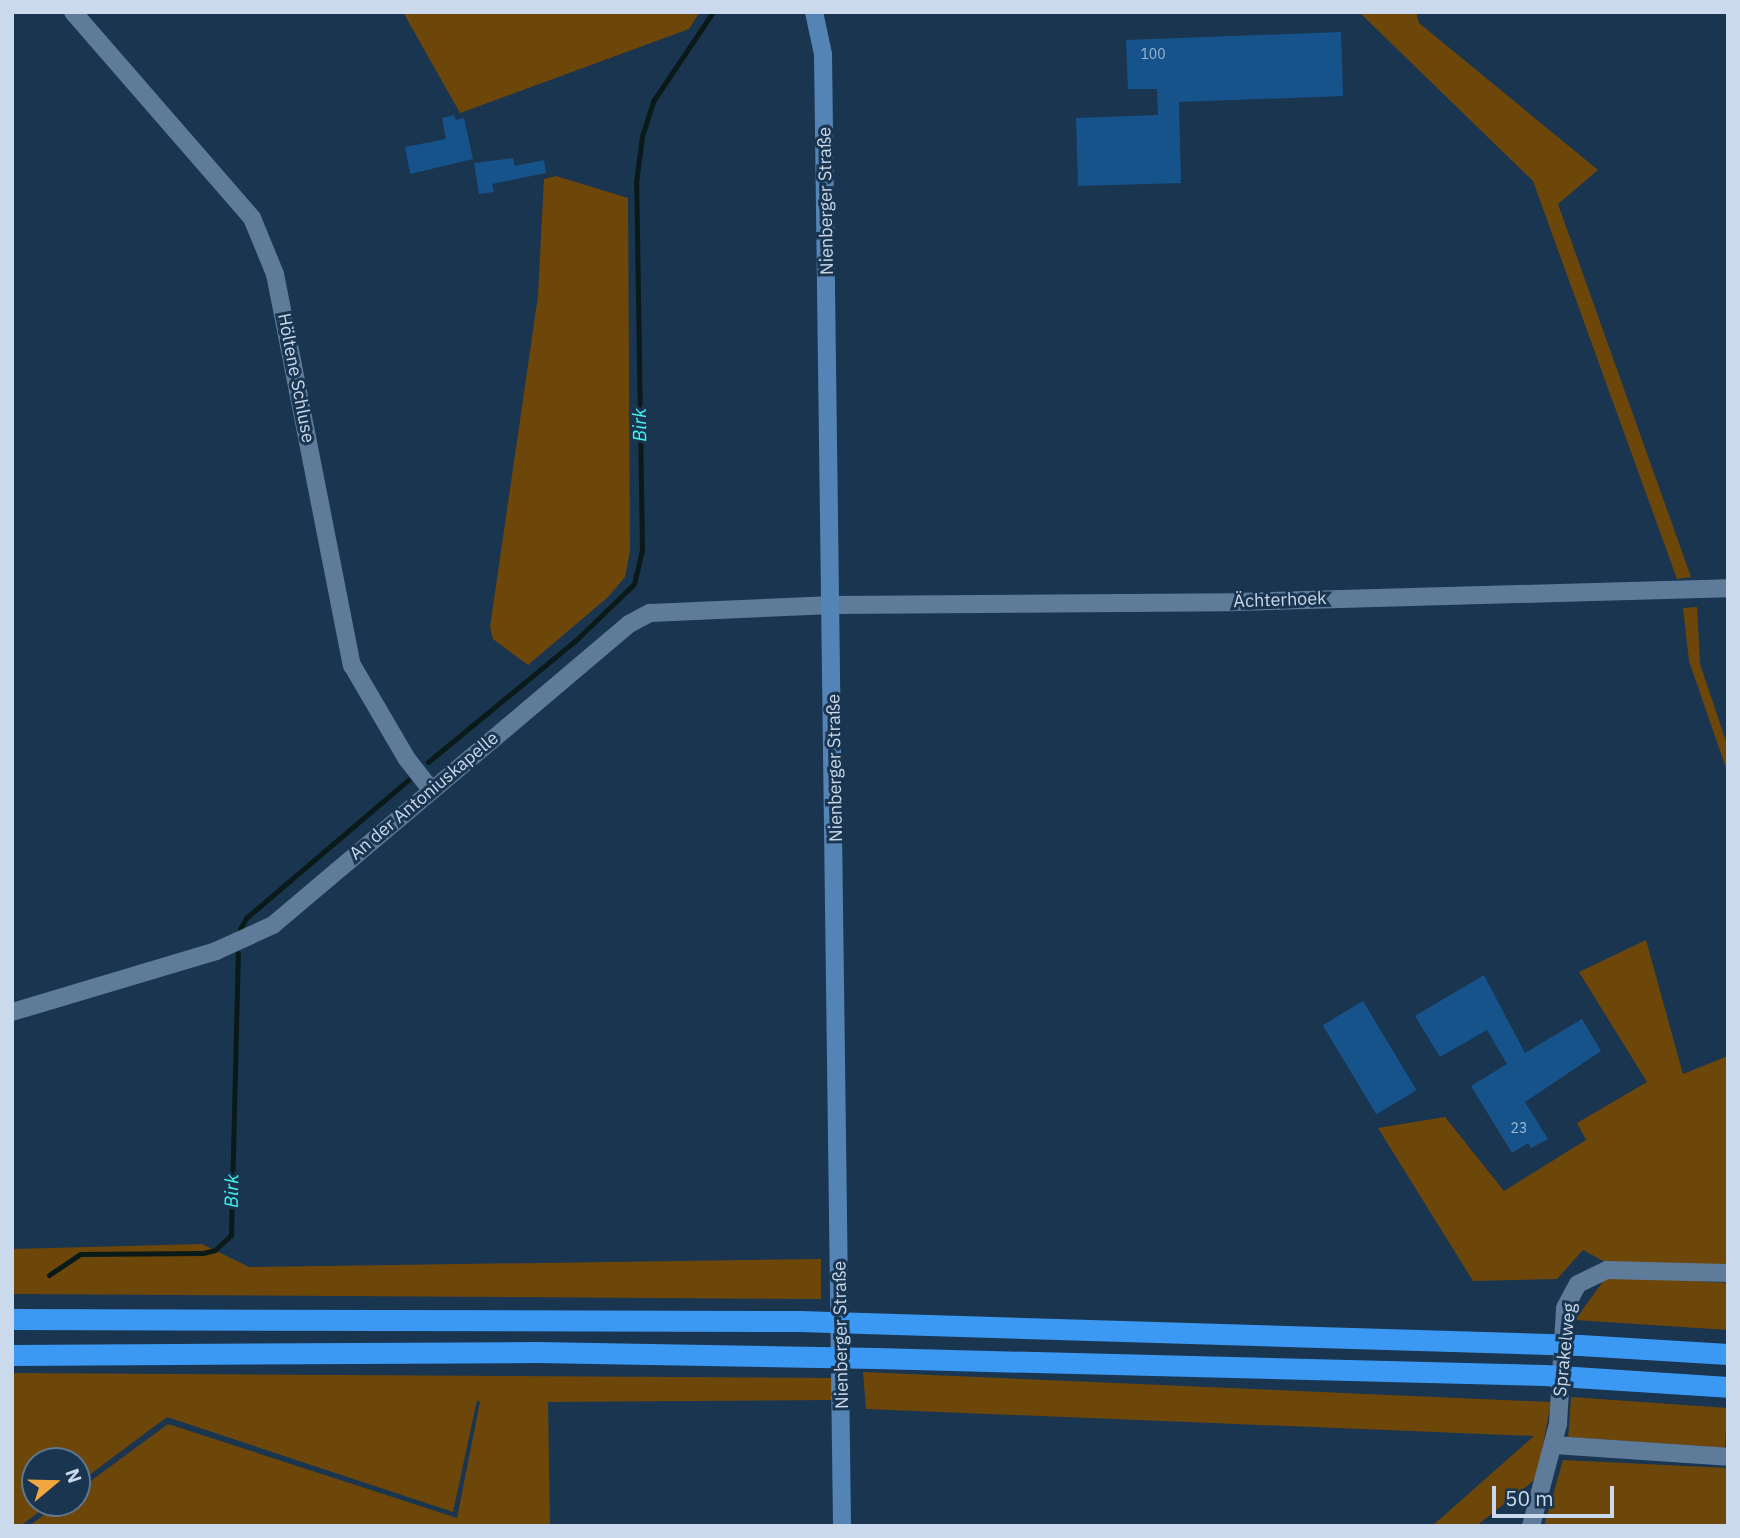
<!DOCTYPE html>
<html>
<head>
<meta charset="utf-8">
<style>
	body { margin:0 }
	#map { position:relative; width:1740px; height:1538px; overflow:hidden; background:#1a3550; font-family:"IBM Plex Sans",sans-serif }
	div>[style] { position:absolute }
	.green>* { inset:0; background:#6d4609; transform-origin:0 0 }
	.stream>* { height:5px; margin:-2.5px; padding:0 2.5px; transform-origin:2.5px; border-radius:2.5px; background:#0a1a19 }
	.building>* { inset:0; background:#17538b; transform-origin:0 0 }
	.street>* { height:18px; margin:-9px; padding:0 9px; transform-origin:9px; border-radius:9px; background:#5e7b9a }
	.secondary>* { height:18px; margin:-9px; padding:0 9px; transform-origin:9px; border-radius:9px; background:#5484b5 }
	.highway>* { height:21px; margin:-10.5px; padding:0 10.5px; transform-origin:10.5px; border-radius:10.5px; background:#3c99f3 }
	span { translate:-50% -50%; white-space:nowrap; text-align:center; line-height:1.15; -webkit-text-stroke:6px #1a3550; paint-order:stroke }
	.number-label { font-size:14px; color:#9db8d3 }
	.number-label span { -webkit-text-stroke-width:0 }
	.street-label { font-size:18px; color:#cad9eb }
	.water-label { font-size:19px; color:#40f5ee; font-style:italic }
	.frame { position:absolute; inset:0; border:14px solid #cad9eb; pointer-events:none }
	.north { position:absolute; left:21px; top:1447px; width:70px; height:70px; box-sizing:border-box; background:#1a3550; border:2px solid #60778e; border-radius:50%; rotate:71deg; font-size:19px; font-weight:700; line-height:28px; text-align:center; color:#cad9eb }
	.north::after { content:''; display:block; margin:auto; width:24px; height:32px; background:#f1a63f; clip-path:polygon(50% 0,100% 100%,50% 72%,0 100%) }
	.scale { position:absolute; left:1492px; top:1486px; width:122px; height:32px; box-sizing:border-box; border:4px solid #cad9eb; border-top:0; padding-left:9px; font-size:21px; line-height:24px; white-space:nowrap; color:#cad9eb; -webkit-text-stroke:5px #1a3550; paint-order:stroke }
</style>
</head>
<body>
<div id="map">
	<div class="green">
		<div style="clip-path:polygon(403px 12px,700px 12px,689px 29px,460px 113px)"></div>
		<div style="clip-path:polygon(1359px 12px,1416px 12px,1419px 23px,1598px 170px,1558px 204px,1691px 577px,1677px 579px,1533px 181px)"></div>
		<div style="clip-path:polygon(556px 176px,628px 198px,630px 551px,625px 577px,608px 597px,528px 665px,493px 639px,490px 627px,538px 296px,544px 179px)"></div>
		<div style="clip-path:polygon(1697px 607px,1700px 664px,1728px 747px,1728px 774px,1689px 661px,1683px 608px)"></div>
		<div style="clip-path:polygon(1646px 940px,1683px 1074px,1728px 1056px,1728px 1267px,1605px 1262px,1583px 1250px,1557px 1279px,1473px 1281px,1378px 1128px,1445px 1117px,1504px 1191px,1586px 1140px,1577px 1123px,1647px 1082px,1579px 972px)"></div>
		<div style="clip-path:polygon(202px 1244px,249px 1267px,821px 1259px,821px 1299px,12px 1294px,12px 1249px)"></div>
		<div style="clip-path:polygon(1607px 1276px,1728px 1283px,1728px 1330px,1575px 1320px)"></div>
		<div style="clip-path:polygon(863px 1372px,1551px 1402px,1537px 1478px,1476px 1526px,1432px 1526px,1534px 1436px,866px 1409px)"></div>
		<div style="clip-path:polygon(12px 1373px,836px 1378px,836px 1400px,548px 1402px,550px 1526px,29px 1526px,60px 1503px,77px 1503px,77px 1491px,168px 1424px,457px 1518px,480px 1402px,477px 1400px,453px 1512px,167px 1417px,77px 1484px,77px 1461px,35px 1461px,35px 1503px,51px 1503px,20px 1526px,12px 1526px)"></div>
		<div style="left:1571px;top:1397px;width:157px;height:40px;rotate:4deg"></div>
		<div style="clip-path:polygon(1563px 1460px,1728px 1468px,1728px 1526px,1544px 1526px)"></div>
	</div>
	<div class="stream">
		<div style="left:428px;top:762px;width:190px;rotate:-39.5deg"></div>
		<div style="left:575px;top:641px;width:82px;rotate:-44deg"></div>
		<div style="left:634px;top:584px;width:35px;rotate:-77deg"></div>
		<div style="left:642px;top:550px;width:367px;rotate:-90.9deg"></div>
		<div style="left:636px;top:183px;width:47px;rotate:-82.7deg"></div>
		<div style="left:642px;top:136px;width:38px;rotate:-72deg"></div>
		<div style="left:654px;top:100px;width:106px;rotate:-56.2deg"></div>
		<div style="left:240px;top:929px;width:13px;rotate:-61deg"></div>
		<div style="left:246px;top:918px;width:213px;rotate:-40.4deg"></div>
		<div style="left:49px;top:1275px;width:37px;rotate:-34deg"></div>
		<div style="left:80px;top:1254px;width:123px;rotate:-0.5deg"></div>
		<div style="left:203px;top:1253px;width:12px;rotate:-14deg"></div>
		<div style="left:215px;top:1250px;width:22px;rotate:-43deg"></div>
		<div style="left:231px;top:1235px;width:282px;rotate:-88.6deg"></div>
	</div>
	<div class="building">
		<div style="clip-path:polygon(1341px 32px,1343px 96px,1179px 102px,1181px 183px,1078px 186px,1076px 118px,1158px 115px,1157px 89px,1128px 89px,1126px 40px)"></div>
		<div style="clip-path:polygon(454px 115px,456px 120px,464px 118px,473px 159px,410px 174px,405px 147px,446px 139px,442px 118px)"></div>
		<div style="clip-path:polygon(513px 158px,515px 166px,544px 160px,546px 173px,492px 184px,494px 192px,479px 194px,474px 163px)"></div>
		<div style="clip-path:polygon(1484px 975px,1525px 1053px,1582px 1019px,1601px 1051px,1525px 1102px,1548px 1139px,1531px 1148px,1528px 1143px,1512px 1153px,1471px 1086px,1507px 1064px,1487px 1030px,1440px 1057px,1415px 1016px)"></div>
		<div style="left:1363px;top:1001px;width:104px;height:47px;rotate:59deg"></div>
	</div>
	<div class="street">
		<div style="left:73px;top:12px;width:273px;rotate:49deg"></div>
		<div style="left:252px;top:218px;width:61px;rotate:67.7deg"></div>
		<div style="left:275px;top:274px;width:399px;rotate:78.9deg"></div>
		<div style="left:352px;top:665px;width:109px;rotate:59.7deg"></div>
		<div style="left:407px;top:759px;width:39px;rotate:52deg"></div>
		<div style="left:12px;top:1012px;width:213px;rotate:-16.6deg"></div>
		<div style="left:216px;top:951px;width:63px;rotate:-24.5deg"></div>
		<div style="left:273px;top:925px;width:466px;rotate:-40.2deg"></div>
		<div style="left:629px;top:624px;width:24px;rotate:-28deg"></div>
		<div style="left:650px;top:613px;width:183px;rotate:-2.5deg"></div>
		<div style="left:833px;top:605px;width:401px;rotate:-0.4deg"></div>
		<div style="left:1234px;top:602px;width:494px;rotate:-1.6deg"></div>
		<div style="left:1554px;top:1445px;width:174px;rotate:3.9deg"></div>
		<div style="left:1531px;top:1526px;width:106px;rotate:-75.2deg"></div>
		<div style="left:1558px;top:1424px;width:116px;rotate:-86.5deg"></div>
		<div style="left:1565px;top:1308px;width:27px;rotate:-62deg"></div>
		<div style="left:1578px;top:1284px;width:32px;rotate:-26deg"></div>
		<div style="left:1607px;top:1270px;width:121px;rotate:1.4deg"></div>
	</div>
	<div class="secondary">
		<div style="left:814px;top:12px;width:43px;rotate:77.9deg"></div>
		<div style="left:823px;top:54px;width:1472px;rotate:89.26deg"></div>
	</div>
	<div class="highway">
		<div style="left:12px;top:1319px;width:787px;rotate:0.15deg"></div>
		<div style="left:799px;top:1321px;width:781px;rotate:1.76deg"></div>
		<div style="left:1580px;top:1345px;width:148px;rotate:3.5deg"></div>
		<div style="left:12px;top:1355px;width:524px;rotate:-0.33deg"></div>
		<div style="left:536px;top:1352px;width:339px;rotate:1deg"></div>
		<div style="left:875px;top:1358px;width:669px;rotate:1.46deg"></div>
		<div style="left:1544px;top:1375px;width:184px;rotate:3.7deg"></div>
	</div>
	<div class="number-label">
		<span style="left:1153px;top:54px">100</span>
		<span style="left:1519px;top:1128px">23</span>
	</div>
	<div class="street-label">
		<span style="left:826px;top:201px;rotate:-91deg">Nienberger Straße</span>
		<span style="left:296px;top:378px;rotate:79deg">Höltene Schluse</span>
		<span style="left:1280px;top:600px;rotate:-2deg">Ächterhoek</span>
		<span style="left:835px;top:768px;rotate:-91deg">Nienberger Straße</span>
		<span style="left:424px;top:796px;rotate:-40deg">An der Antoniuskapelle</span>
		<span style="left:841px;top:1335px;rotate:-91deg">Nienberger Straße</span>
		<span style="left:1565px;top:1350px;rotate:-84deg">Sprakelweg</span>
	</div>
	<div class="water-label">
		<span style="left:640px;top:425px;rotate:-91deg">Birk</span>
		<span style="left:232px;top:1191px;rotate:-89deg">Birk</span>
	</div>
	<div class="frame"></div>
	<div class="north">N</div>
	<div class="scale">50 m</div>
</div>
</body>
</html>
